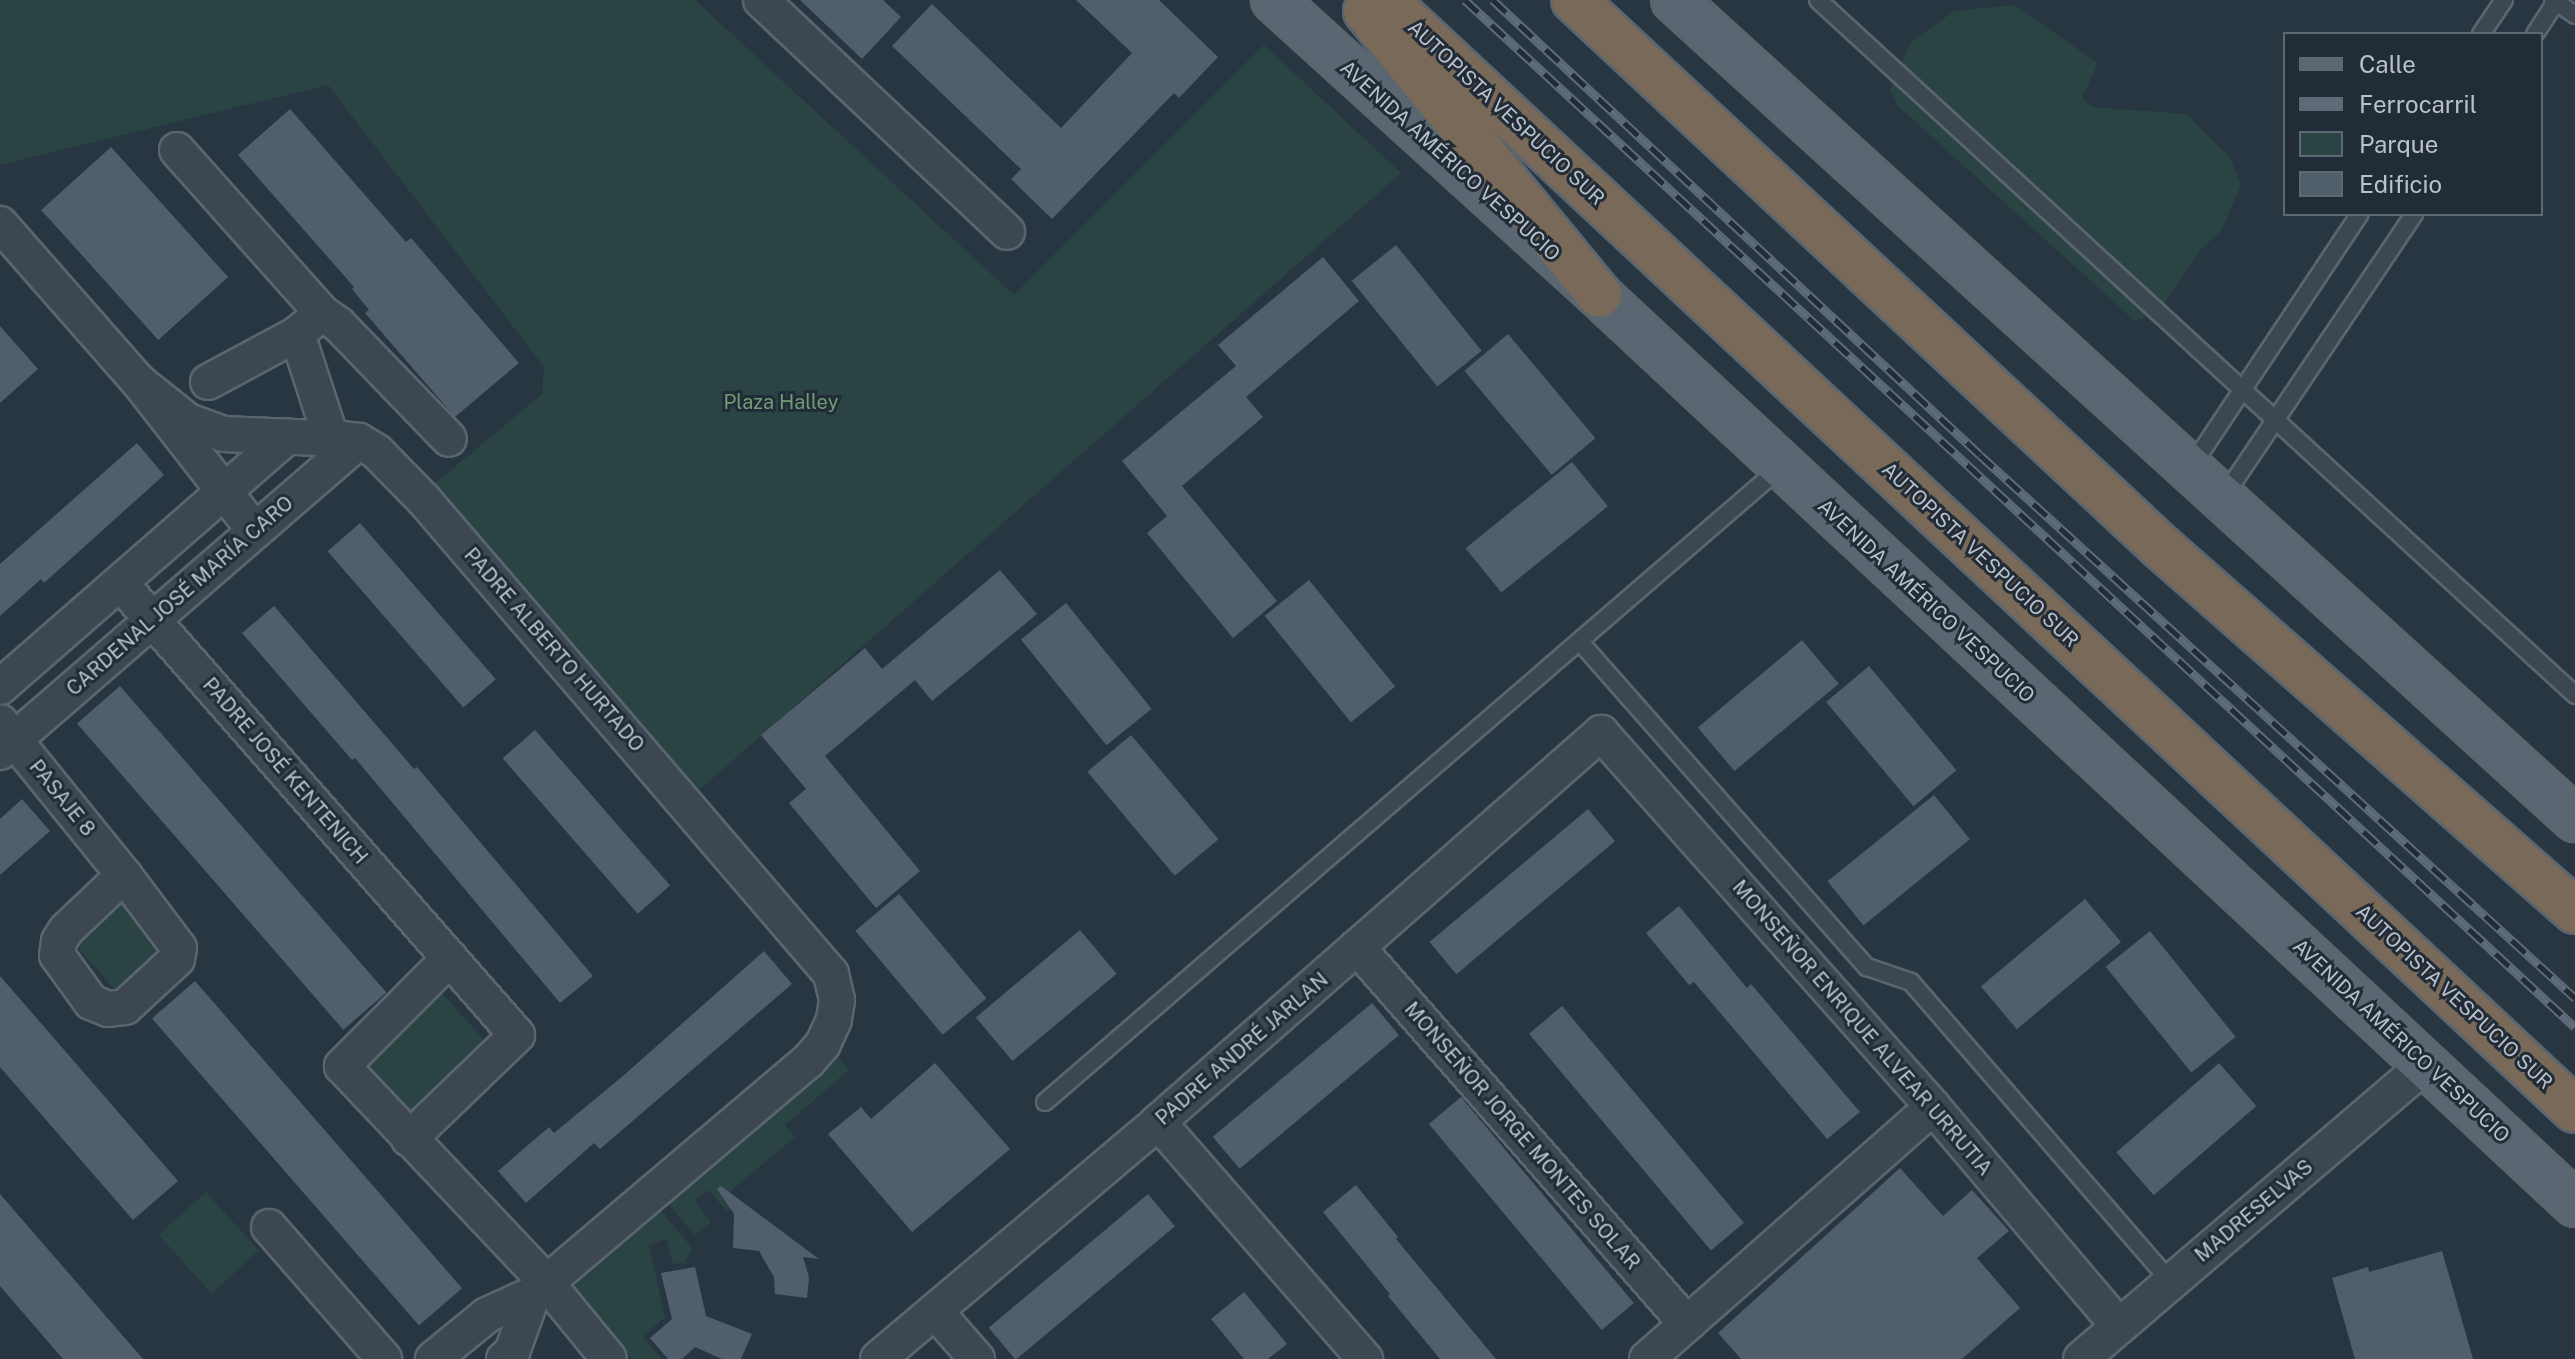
<!DOCTYPE html>
<html>
<head>
<meta charset="utf-8">
<style>
	body { margin:0 }
	#map { position:relative; width:2575px; height:1359px; overflow:hidden; background:#283642; font-family:"Public Sans",sans-serif }
	div>[style] { position:absolute }
	.green>* { inset:0; background:#2a4343; transform-origin:0 0 }
	.building>* { inset:0; background:#515f6d; transform-origin:0 0 }
	.roads { filter:drop-shadow(2px 0 #5a656f) drop-shadow(-2px 0 #5a656f) drop-shadow(0 2px #5a656f) drop-shadow(0 -2px #5a656f) }
	.lane>* { height:16px; margin:-8px; padding:0 8px; transform-origin:8px; border-radius:8px; background:#3c4752 }
	.street>* { height:34px; margin:-17px; padding:0 17px; transform-origin:17px; border-radius:17px; background:#3c4752 }
	.primary>* { height:44px; margin:-22px; padding:0 22px; transform-origin:22px; border-radius:22px; background:#5a6772 }
	.highway>* { height:44px; margin:-22px; padding:0 22px; transform-origin:22px; border-radius:22px; background:#786959 }
	.rail>* { height:9px; margin-top:-4.5px; transform-origin:0; background:repeating-linear-gradient(90deg,#212c37 0 18px,#5e6c79 0 36px); box-sizing:border-box; border-block:2px solid #5e6c79 }
	span { translate:-50% -50%; white-space:nowrap; text-align:center; line-height:1.15; -webkit-text-stroke:6px #212c37; paint-order:stroke }
	.street-label { font-size:20px; color:#b9c2cc }
	.park-label { font-size:20px; color:#719c76 }
	.legend { position:absolute; left:2283px; top:32px; width:260px; height:184px; box-sizing:border-box; background:#212c37; border:2px solid #5e6873; margin:0; padding:10px 14px; list-style:none; font-size:24px; color:#b9c2cc }
	.legend li { display:flex; align-items:center; gap:16px; height:40px }
	.legend b { width:40px; border:2px solid #5e6873 }
</style>
</head>
<body>
<div id="map">
	<div class="green">
		<div style="clip-path:polygon(0 0,695px 0,1014px 295px,1264px 45px,1401px 173px,698px 791px,433px 485px,542px 394px,544px 367px,328px 85px,0 165px)"></div>
		<div style="clip-path:polygon(2014px 5px,2098px 63px,2082px 98px,2093px 107px,2186px 114px,2229px 156px,2241px 185px,2221px 231px,2200px 250px,2158px 313px,2135px 321px,1898px 106px,1890px 90px,1911px 42px,1954px 11px)"></div>
		<div style="left:122px;top:903px;width:81px;height:63px;rotate:48deg"></div>
		<div style="left:441px;top:992px;width:74px;height:104px;rotate:48deg"></div>
		<div style="clip-path:polygon(838px 1057px,849px 1070px,785px 1125px,795px 1137px,726px 1195px,735px 1205px,727px 1211px,708px 1190px,695px 1201px,711px 1222px,695px 1235px,668px 1204px)"></div>
		<div style="left:206px;top:1192px;width:79px;height:64px;rotate:48deg"></div>
		<div style="clip-path:polygon(661px 1211px,693px 1249px,684px 1263px,673px 1264px,666px 1239px,649px 1245px,665px 1317px,643px 1337px,662px 1359px,632px 1359px,571px 1289px)"></div>
	</div>
	<div class="building">
		<div style="clip-path:polygon(800px 0,883px 0,901px 17px,862px 59px)"></div>
		<div style="clip-path:polygon(1076px 0,1159px 0,1218px 57px,1179px 98px,1174px 93px,1052px 219px,1011px 179px,1021px 169px,892px 46px,932px 4px,1061px 128px,1132px 53px)"></div>
		<div style="clip-path:polygon(290px 109px,406px 242px,411px 238px,519px 363px,455px 417px,365px 313px,369px 310px,352px 289px,354px 287px,238px 155px)"></div>
		<div style="left:111px;top:147px;width:175px;height:94px;rotate:48deg"></div>
		<div style="left:1396px;top:245px;width:136px;height:57px;rotate:51deg"></div>
		<div style="clip-path:polygon(1323px 257px,1359px 301px,1246px 397px,1263px 417px,1182px 486px,1277px 601px,1233px 638px,1147px 533px,1167px 516px,1122px 461px,1236px 366px,1218px 345px)"></div>
		<div style="clip-path:polygon(0 326px,38px 369px,0 403px)"></div>
		<div style="left:1508px;top:334px;width:136px;height:57px;rotate:50deg"></div>
		<div style="clip-path:polygon(137px 443px,164px 475px,44px 583px,41px 579px,0 616px,0 564px)"></div>
		<div style="left:1572px;top:462px;width:57px;height:137px;rotate:51deg"></div>
		<div style="left:360px;top:523px;width:207px;height:43px;rotate:49deg"></div>
		<div style="clip-path:polygon(1000px 570px,1037px 614px,932px 701px,915px 680px,825px 756px,920px 871px,876px 908px,789px 803px,806px 789px,761px 735px,865px 648px,882px 669px)"></div>
		<div style="left:1309px;top:580px;width:137px;height:57px;rotate:51deg"></div>
		<div style="left:1066px;top:603px;width:136px;height:58px;rotate:51deg"></div>
		<div style="clip-path:polygon(274px 606px,414px 769px,417px 767px,593px 976px,560px 1003px,355px 758px,352px 760px,242px 633px)"></div>
		<div style="left:1802px;top:640px;width:57px;height:136px;rotate:50deg"></div>
		<div style="left:1869px;top:666px;width:136px;height:56px;rotate:50deg"></div>
		<div style="left:120px;top:686px;width:406px;height:57px;rotate:49deg"></div>
		<div style="left:535px;top:730px;width:206px;height:43px;rotate:49deg"></div>
		<div style="left:1131px;top:735px;width:136px;height:57px;rotate:50deg"></div>
		<div style="left:1934px;top:795px;width:57px;height:137px;rotate:51deg"></div>
		<div style="clip-path:polygon(22px 799px,50px 831px,0 875px,0 819px)"></div>
		<div style="left:1588px;top:809px;width:42px;height:207px;rotate:50deg"></div>
		<div style="left:899px;top:894px;width:136px;height:57px;rotate:50deg"></div>
		<div style="left:2085px;top:899px;width:56px;height:136px;rotate:50deg"></div>
		<div style="clip-path:polygon(1679px 906px,1747px 988px,1751px 984px,1860px 1112px,1827px 1139px,1694px 982px,1689px 985px,1646px 933px)"></div>
		<div style="left:1080px;top:930px;width:57px;height:136px;rotate:50deg"></div>
		<div style="left:2150px;top:931px;width:136px;height:57px;rotate:51deg"></div>
		<div style="clip-path:polygon(764px 951px,792px 984px,600px 1149px,594px 1143px,526px 1203px,498px 1171px,549px 1127px,554px 1133px,624px 1075px)"></div>
		<div style="clip-path:polygon(0 976px,178px 1181px,133px 1220px,0 1067px)"></div>
		<div style="left:195px;top:981px;width:407px;height:57px;rotate:49deg"></div>
		<div style="left:1372px;top:1003px;width:42px;height:208px;rotate:50deg"></div>
		<div style="left:1562px;top:1006px;width:283px;height:43px;rotate:50deg"></div>
		<div style="clip-path:polygon(935px 1063px,1010px 1149px,912px 1232px,828px 1134px,861px 1107px,871px 1119px)"></div>
		<div style="left:2219px;top:1063px;width:57px;height:136px;rotate:49deg"></div>
		<div style="left:1461px;top:1097px;width:269px;height:42px;rotate:50deg"></div>
		<div style="clip-path:polygon(1900px 1168px,1943px 1216px,1972px 1190px,2009px 1231px,1977px 1258px,2020px 1308px,1962px 1359px,1741px 1359px,1718px 1333px)"></div>
		<div style="clip-path:polygon(1356px 1185px,1398px 1237px,1396px 1239px,1496px 1359px,1440px 1359px,1388px 1296px,1390px 1294px,1323px 1212px)"></div>
		<div style="clip-path:polygon(721px 1186px,819px 1259px,803px 1257px,809px 1277px,807px 1298px,775px 1294px,774px 1277px,759px 1251px,733px 1248px,734px 1214px,717px 1189px)"></div>
		<div style="clip-path:polygon(0 1194px,143px 1359px,63px 1359px,0 1286px)"></div>
		<div style="left:1148px;top:1194px;width:42px;height:208px;rotate:50deg"></div>
		<div style="clip-path:polygon(2442px 1251px,2473px 1359px,2355px 1359px,2332px 1278px,2368px 1267px,2369px 1272px)"></div>
		<div style="clip-path:polygon(695px 1267px,706px 1316px,752px 1334px,741px 1359px,722px 1359px,695px 1347px,682px 1359px,668px 1359px,650px 1338px,672px 1319px,661px 1273px)"></div>
		<div style="clip-path:polygon(1244px 1292px,1287px 1344px,1268px 1359px,1244px 1359px,1211px 1319px)"></div>
	</div>
	<div class="roads">
		<div class="lane">
			<div style="left:1818px;top:0;width:1028px;rotate:42.55deg"></div>
			<div style="left:2553px;top:0;width:27px;rotate:34deg"></div>
			<div style="left:2481px;top:34px;width:41px;rotate:-55.9deg"></div>
			<div style="left:2535px;top:34px;width:38px;rotate:-57deg"></div>
			<div style="left:2191px;top:467px;width:304px;rotate:-56.3deg"></div>
			<div style="left:2224px;top:496px;width:340px;rotate:-56deg"></div>
			<div style="left:1580px;top:642px;width:434px;rotate:48.6deg"></div>
			<div style="left:1867px;top:967px;width:46px;rotate:18.8deg"></div>
			<div style="left:1911px;top:982px;width:397px;rotate:49.1deg"></div>
			<div style="left:1045px;top:1102px;width:971px;rotate:-40.78deg"></div>
		</div>
		<div class="street">
			<div style="left:761px;top:0;width:338px;rotate:43.3deg"></div>
			<div style="left:177px;top:150px;width:218px;rotate:48.3deg"></div>
			<div style="left:322px;top:313px;width:33px;rotate:140deg"></div>
			<div style="left:297px;top:334px;width:109px;rotate:71.9deg"></div>
			<div style="left:0;top:224px;width:210px;rotate:48.7deg"></div>
			<div style="left:139px;top:382px;width:189px;rotate:52.1deg"></div>
			<div style="left:322px;top:313px;width:21px;rotate:35deg"></div>
			<div style="left:339px;top:325px;width:158px;rotate:46deg"></div>
			<div style="left:139px;top:382px;width:63px;rotate:38.5deg"></div>
			<div style="left:188px;top:421px;width:37px;rotate:20deg"></div>
			<div style="left:223px;top:434px;width:120px;rotate:2.4deg"></div>
			<div style="left:343px;top:439px;width:16px;rotate:7deg"></div>
			<div style="left:359px;top:441px;width:21px;rotate:31deg"></div>
			<div style="left:377px;top:452px;width:67px;rotate:45.6deg"></div>
			<div style="left:424px;top:500px;width:625px;rotate:49.35deg"></div>
			<div style="left:831px;top:974px;width:27px;rotate:77deg"></div>
			<div style="left:837px;top:1000px;width:20px;rotate:99deg"></div>
			<div style="left:834px;top:1020px;width:26px;rotate:115deg"></div>
			<div style="left:823px;top:1044px;width:23px;rotate:131deg"></div>
			<div style="left:808px;top:1061px;width:360px;rotate:139.7deg"></div>
			<div style="left:533px;top:1294px;width:51px;rotate:155.5deg"></div>
			<div style="left:487px;top:1315px;width:70px;rotate:140.8deg"></div>
			<div style="left:208px;top:382px;width:101px;rotate:-28.3deg"></div>
			<div style="left:121px;top:584px;width:600px;rotate:48.72deg"></div>
			<div style="left:517px;top:1035px;width:150px;rotate:136.1deg"></div>
			<div style="left:0;top:687px;width:381px;rotate:-41.1deg"></div>
			<div style="left:0;top:722px;width:197px;rotate:51deg"></div>
			<div style="left:124px;top:875px;width:91px;rotate:53deg"></div>
			<div style="left:179px;top:948px;width:11px;rotate:100deg"></div>
			<div style="left:177px;top:959px;width:71px;rotate:137.3deg"></div>
			<div style="left:125px;top:1007px;width:17px;rotate:173deg"></div>
			<div style="left:108px;top:1009px;width:18px;rotate:-158deg"></div>
			<div style="left:91px;top:1002px;width:58px;rotate:-125.9deg"></div>
			<div style="left:57px;top:955px;width:14px;rotate:-82deg"></div>
			<div style="left:59px;top:941px;width:13px;rotate:-58deg"></div>
			<div style="left:66px;top:930px;width:80px;rotate:-43.5deg"></div>
			<div style="left:0;top:752px;width:475px;rotate:-40.9deg"></div>
			<div style="left:1357px;top:947px;width:501px;rotate:48.8deg"></div>
			<div style="left:450px;top:958px;width:153px;rotate:135deg"></div>
			<div style="left:342px;top:1066px;width:297px;rotate:46.6deg"></div>
			<div style="left:546px;top:1282px;width:99px;rotate:50.7deg"></div>
			<div style="left:1158px;top:1122px;width:315px;rotate:48.9deg"></div>
			<div style="left:269px;top:1227px;width:175px;rotate:48.9deg"></div>
			<div style="left:935px;top:1311px;width:64px;rotate:48.8deg"></div>
			<div style="left:504px;top:1359px;width:11px;rotate:-41deg"></div>
			<div style="left:512px;top:1352px;width:62px;rotate:-70.1deg"></div>
			<div style="left:878px;top:1359px;width:367px;rotate:-40.2deg"></div>
			<div style="left:1158px;top:1122px;width:590px;rotate:-41.29deg"></div>
			<div style="left:1601px;top:733px;width:500px;rotate:48.4deg"></div>
			<div style="left:1933px;top:1107px;width:287px;rotate:49.7deg"></div>
			<div style="left:1647px;top:1359px;width:381px;rotate:-41.4deg"></div>
			<div style="left:2081px;top:1359px;width:455px;rotate:-40.5deg"></div>
		</div>
		<div class="primary">
			<div style="left:1274px;top:0;width:439px;rotate:42.2deg"></div>
			<div style="left:1599px;top:295px;width:1334px;rotate:42.96deg"></div>
			<div style="left:1674px;top:0;width:1218px;rotate:42.27deg"></div>
		</div>
		<div class="highway">
			<div style="left:1385px;top:0;width:1627px;rotate:43.01deg"></div>
			<div style="left:1574px;top:0;width:802px;rotate:42.98deg"></div>
			<div style="left:2161px;top:547px;width:551px;rotate:41.32deg"></div>
			<div style="left:1366px;top:11px;width:367px;rotate:50.6deg"></div>
		</div>
	</div>
	<div class="rail">
		<div style="left:1465px;top:0;width:1512px;rotate:42.78deg"></div>
		<div style="left:1493px;top:0;width:666px;rotate:43.05deg"></div>
		<div style="left:1980px;top:455px;width:806px;rotate:42.38deg"></div>
	</div>
	<div class="street-label">
		<span style="left:1506px;top:113px;rotate:43deg">AUTOPISTA VESPUCIO SUR</span>
		<span style="left:1450px;top:161px;rotate:42deg">AVENIDA AMÉRICO VESPUCIO</span>
		<span style="left:1980px;top:555px;rotate:43deg">AUTOPISTA VESPUCIO SUR</span>
		<span style="left:180px;top:596px;rotate:-41deg">CARDENAL JOSÉ MARÍA CARO</span>
		<span style="left:1926px;top:601px;rotate:43deg">AVENIDA AMÉRICO VESPUCIO</span>
		<span style="left:554px;top:650px;rotate:49deg">PADRE ALBERTO HURTADO</span>
		<span style="left:285px;top:771px;rotate:49deg">PADRE JOSÉ KENTENICH</span>
		<span style="left:62px;top:798px;rotate:51deg">PASAJE 8</span>
		<span style="left:2454px;top:997px;rotate:43deg">AUTOPISTA VESPUCIO SUR</span>
		<span style="left:1862px;top:1028px;rotate:49deg">MONSEÑOR ENRIQUE ALVEAR URRUTIA</span>
		<span style="left:2401px;top:1041px;rotate:43deg">AVENIDA AMÉRICO VESPUCIO</span>
		<span style="left:1242px;top:1049px;rotate:-41deg">PADRE ANDRÉ JARLAN</span>
		<span style="left:1522px;top:1136px;rotate:49deg">MONSEÑOR JORGE MONTES SOLAR</span>
		<span style="left:2254px;top:1211px;rotate:-40deg">MADRESELVAS</span>
	</div>
	<div class="park-label">
		<span style="left:781px;top:402px">Plaza Halley</span>
	</div>
	<ul class="legend">
	<li><b style="height:10px;background:#5a6772"></b>Calle</li>
	<li><b style="height:10px;background:#5e6c79"></b>Ferrocarril</li>
	<li><b style="height:22px;background:#2a4343"></b>Parque</li>
	<li><b style="height:22px;background:#515f6d"></b>Edificio</li>
	</ul>
</div>
</body>
</html>
